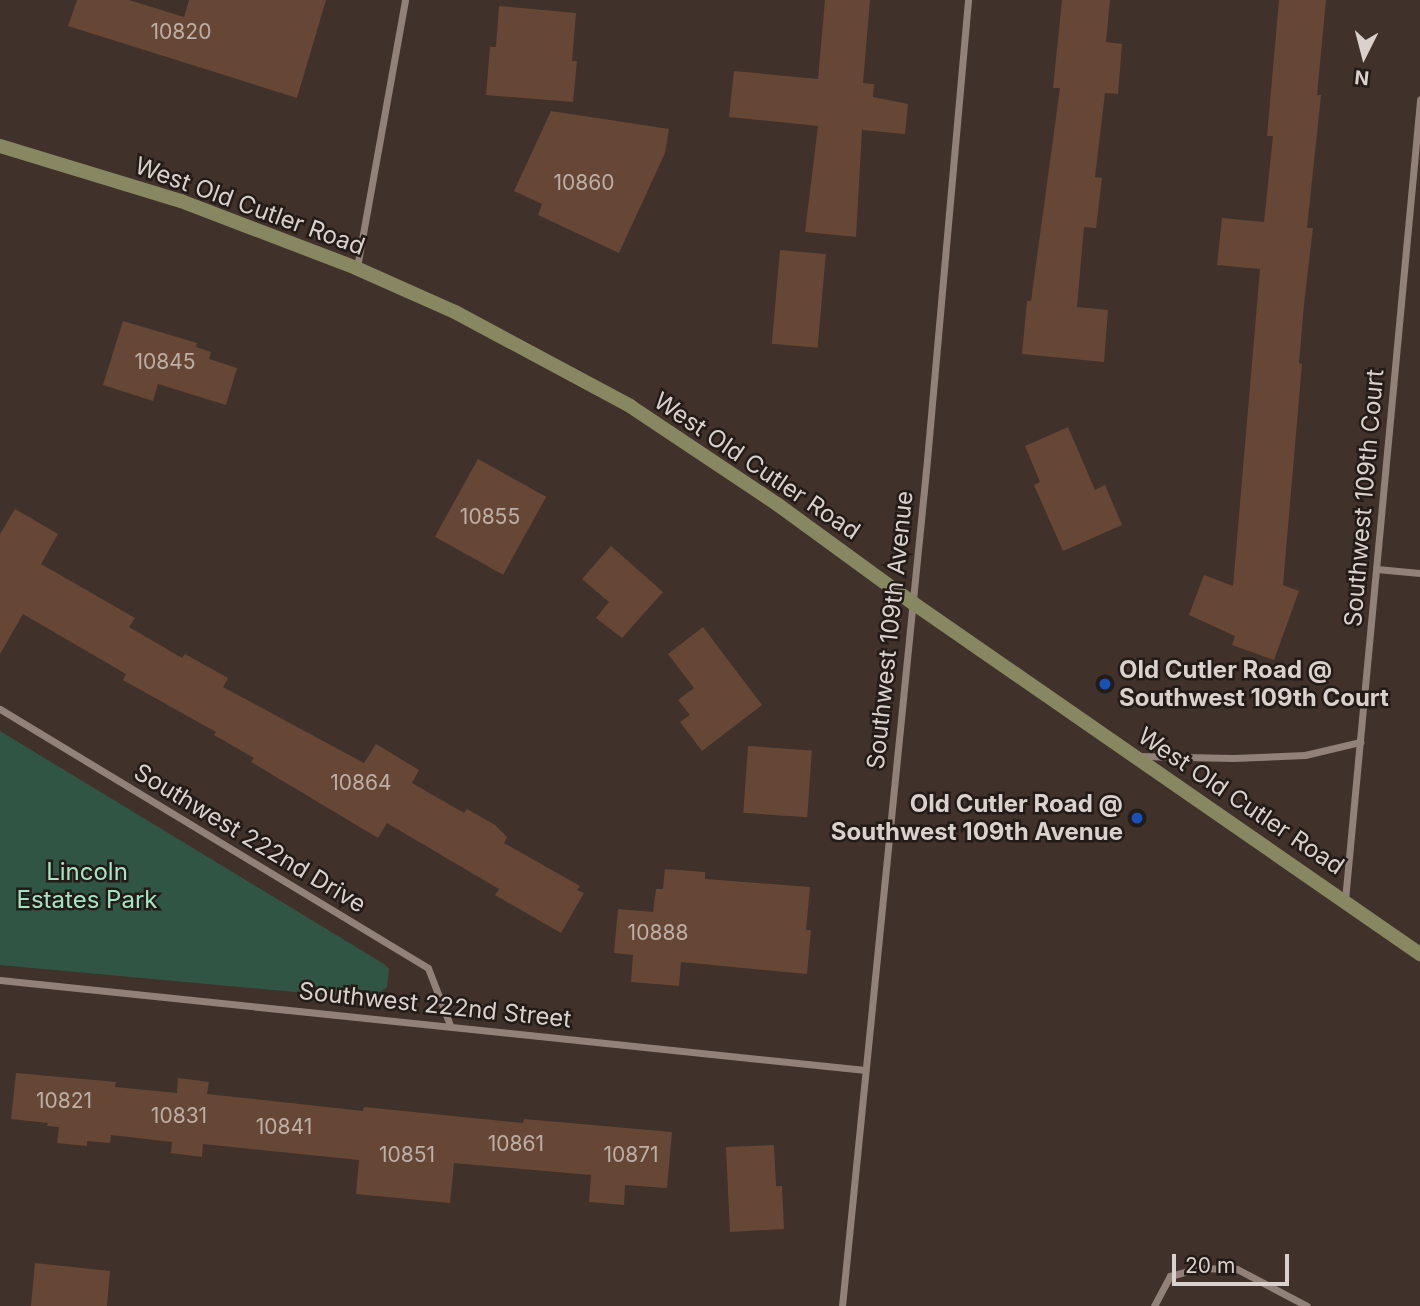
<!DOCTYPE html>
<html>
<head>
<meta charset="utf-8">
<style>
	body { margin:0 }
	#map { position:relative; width:1420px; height:1306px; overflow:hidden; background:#40312a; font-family:Inter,sans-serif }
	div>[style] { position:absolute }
	.green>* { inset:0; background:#315544 }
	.building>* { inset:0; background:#664735; transform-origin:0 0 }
	.street>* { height:7px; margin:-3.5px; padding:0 3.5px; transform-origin:3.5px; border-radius:3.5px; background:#928178 }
	.secondary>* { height:14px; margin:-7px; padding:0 7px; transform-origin:7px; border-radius:7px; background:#878862 }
	.dots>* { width:19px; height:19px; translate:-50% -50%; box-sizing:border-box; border:4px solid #221b17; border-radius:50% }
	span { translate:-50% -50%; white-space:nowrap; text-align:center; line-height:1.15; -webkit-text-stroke:5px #221b17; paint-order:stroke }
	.number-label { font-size:21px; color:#bdaea6 }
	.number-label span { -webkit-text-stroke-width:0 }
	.street-label { font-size:24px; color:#dad1cc }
	.poi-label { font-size:24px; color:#dad1cc; font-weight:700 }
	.left { translate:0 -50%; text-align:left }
	.right { translate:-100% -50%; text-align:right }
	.park-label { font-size:24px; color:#a4e6c4 }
	.north { position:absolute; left:1329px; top:21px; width:70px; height:70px; -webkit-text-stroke:5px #221b17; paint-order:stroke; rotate:186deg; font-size:19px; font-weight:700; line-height:28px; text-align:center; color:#dad1cc }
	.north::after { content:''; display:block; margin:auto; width:24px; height:32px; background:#dad1cc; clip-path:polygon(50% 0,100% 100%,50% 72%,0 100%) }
	.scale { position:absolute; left:1172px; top:1254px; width:117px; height:32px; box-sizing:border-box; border:4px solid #dad1cc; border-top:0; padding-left:9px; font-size:21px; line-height:24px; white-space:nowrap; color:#dad1cc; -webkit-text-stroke:5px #221b17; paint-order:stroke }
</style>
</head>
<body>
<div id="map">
	<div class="green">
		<div style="clip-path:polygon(0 731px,384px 964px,389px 969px,387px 987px,372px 999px,0 965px)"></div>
	</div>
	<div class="building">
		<div style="clip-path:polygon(77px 0,129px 0,184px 17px,189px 0,326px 0,297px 98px,68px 26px)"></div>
		<div style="clip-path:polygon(825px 0,870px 0,863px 83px,874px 84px,873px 97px,908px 104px,905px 134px,862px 130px,856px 237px,805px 232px,818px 126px,729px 117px,734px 71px,818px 79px)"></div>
		<div style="clip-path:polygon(1062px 0,1110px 0,1106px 42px,1122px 44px,1118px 94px,1105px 93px,1095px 177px,1102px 178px,1096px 228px,1084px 227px,1077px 307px,1108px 310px,1104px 362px,1022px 354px,1027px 301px,1031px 301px,1060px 88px,1053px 88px)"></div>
		<div style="clip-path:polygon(1279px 0,1326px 0,1317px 95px,1321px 95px,1307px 228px,1313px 228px,1304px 304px,1299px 363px,1302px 364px,1283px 585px,1299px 591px,1274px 660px,1232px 645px,1235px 636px,1189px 615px,1204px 575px,1233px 586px,1260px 269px,1217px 265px,1222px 218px,1264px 222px,1273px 136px,1267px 136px)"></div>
		<div style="clip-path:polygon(499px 6px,576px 13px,572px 61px,577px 61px,573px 102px,486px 95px,490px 47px,496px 47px)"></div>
		<div style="clip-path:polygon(551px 111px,669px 129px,665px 153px,619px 253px,538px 215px,542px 204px,514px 191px)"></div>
		<div style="left:780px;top:250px;width:46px;height:94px;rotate:5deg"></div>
		<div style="clip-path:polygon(123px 321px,197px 343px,196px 347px,211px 352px,209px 359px,237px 368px,226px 405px,158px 384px,153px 401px,103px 385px)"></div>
		<div style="clip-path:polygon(1068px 427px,1095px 490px,1105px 485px,1122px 525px,1063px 551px,1034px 485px,1040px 482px,1025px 446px)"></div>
		<div style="left:478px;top:459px;width:78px;height:89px;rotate:29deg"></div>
		<div style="clip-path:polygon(15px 509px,58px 534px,41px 564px,135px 618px,129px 627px,182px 658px,185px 654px,228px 678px,223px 687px,364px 763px,376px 744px,419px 770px,412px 783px,464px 813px,467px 809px,495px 825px,507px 837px,504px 843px,580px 886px,577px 890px,584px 893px,561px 933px,495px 895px,499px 889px,387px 823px,378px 838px,251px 762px,254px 758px,214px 735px,216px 732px,123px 680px,126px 674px,23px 614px,0 654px,0 534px)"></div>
		<div style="clip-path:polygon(611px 546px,663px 592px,622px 638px,596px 618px,609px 602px,582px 579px)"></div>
		<div style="clip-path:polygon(703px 627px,762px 705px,702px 751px,680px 722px,690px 715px,678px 700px,694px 688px,668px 654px)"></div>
		<div style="left:748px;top:746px;width:64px;height:67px;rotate:4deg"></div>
		<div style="clip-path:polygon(665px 869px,705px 872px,705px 879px,810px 887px,806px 930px,811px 930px,807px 974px,681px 962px,679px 986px,631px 982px,633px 955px,614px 953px,618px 909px,653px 912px,656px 889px,663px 889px)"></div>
		<div style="clip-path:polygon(16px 1073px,116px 1082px,115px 1087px,177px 1093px,178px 1078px,209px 1082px,207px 1094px,363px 1111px,364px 1107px,523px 1123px,524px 1119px,672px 1132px,667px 1188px,625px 1185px,624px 1205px,589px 1202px,591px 1175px,454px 1163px,450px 1203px,356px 1194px,359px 1160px,203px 1144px,202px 1157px,171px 1153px,172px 1142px,111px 1135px,110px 1143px,87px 1141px,87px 1146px,57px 1143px,59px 1127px,47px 1126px,48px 1123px,11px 1119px)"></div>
		<div style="clip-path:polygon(774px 1145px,776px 1186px,782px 1186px,784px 1229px,730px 1232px,726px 1147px)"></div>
		<div style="clip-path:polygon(35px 1263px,110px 1271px,107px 1306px,31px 1306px)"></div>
	</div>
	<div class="street">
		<div style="left:357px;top:267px;width:271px;rotate:-79.8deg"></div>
		<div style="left:1377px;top:569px;width:43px;rotate:5.3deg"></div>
		<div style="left:0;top:709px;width:500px;rotate:31.18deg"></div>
		<div style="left:428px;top:968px;width:61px;rotate:68.9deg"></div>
		<div style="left:1138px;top:756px;width:95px;rotate:1.2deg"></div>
		<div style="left:1233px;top:758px;width:72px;rotate:-2.4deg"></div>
		<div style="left:1305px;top:755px;width:57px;rotate:-13.3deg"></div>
		<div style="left:1345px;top:900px;width:804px;rotate:-84.64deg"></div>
		<div style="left:0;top:980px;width:870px;rotate:5.94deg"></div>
		<div style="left:842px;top:1306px;width:839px;rotate:-84.26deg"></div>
		<div style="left:926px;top:471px;width:473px;rotate:-84.9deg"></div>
		<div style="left:1154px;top:1306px;width:34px;rotate:-62deg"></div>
		<div style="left:1170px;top:1276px;width:31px;rotate:-15deg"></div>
		<div style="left:1200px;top:1268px;width:37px;rotate:2deg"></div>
		<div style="left:1237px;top:1269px;width:79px;rotate:27.9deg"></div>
	</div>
	<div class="secondary">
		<div style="left:0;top:146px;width:189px;rotate:16.9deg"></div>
		<div style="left:181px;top:201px;width:187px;rotate:20.9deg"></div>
		<div style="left:356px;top:268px;width:108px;rotate:24deg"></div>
		<div style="left:455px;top:312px;width:199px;rotate:28.2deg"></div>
		<div style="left:630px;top:406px;width:177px;rotate:33.7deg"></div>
		<div style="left:777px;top:504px;width:168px;rotate:36.1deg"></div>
		<div style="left:913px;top:603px;width:617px;rotate:34.7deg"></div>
	</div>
	<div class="dots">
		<div style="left:1105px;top:684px;background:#1a4fb4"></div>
		<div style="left:1137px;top:818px;background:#1a4fb4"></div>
	</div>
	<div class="number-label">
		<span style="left:181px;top:32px">10820</span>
		<span style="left:584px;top:183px">10860</span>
		<span style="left:165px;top:362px">10845</span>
		<span style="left:490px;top:517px">10855</span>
		<span style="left:361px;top:783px">10864</span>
		<span style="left:658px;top:933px">10888</span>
		<span style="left:64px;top:1101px">10821</span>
		<span style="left:179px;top:1116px">10831</span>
		<span style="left:284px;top:1127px">10841</span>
		<span style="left:516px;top:1144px">10861</span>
		<span style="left:407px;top:1155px">10851</span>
		<span style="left:631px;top:1155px">10871</span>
	</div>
	<div class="street-label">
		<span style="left:250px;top:206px;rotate:20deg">West Old Cutler Road</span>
		<span style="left:757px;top:466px;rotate:34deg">West Old Cutler Road</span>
		<span style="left:1364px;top:498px;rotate:-85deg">Southwest 109th Court</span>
		<span style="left:890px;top:630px;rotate:-84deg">Southwest 109th Avenue</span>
		<span style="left:1241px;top:801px;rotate:34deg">West Old Cutler Road</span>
		<span style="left:250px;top:838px;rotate:31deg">Southwest 222nd Drive</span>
		<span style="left:435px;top:1005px;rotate:6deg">Southwest 222nd Street</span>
	</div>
	<div class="poi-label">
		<span class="left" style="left:1119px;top:684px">Old Cutler Road @<br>Southwest 109th Court</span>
		<span class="right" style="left:1123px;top:818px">Old Cutler Road @<br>Southwest 109th Avenue</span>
	</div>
	<div class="park-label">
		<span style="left:87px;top:886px">Lincoln<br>Estates Park</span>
	</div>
	<div class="north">N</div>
	<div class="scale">20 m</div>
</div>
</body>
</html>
